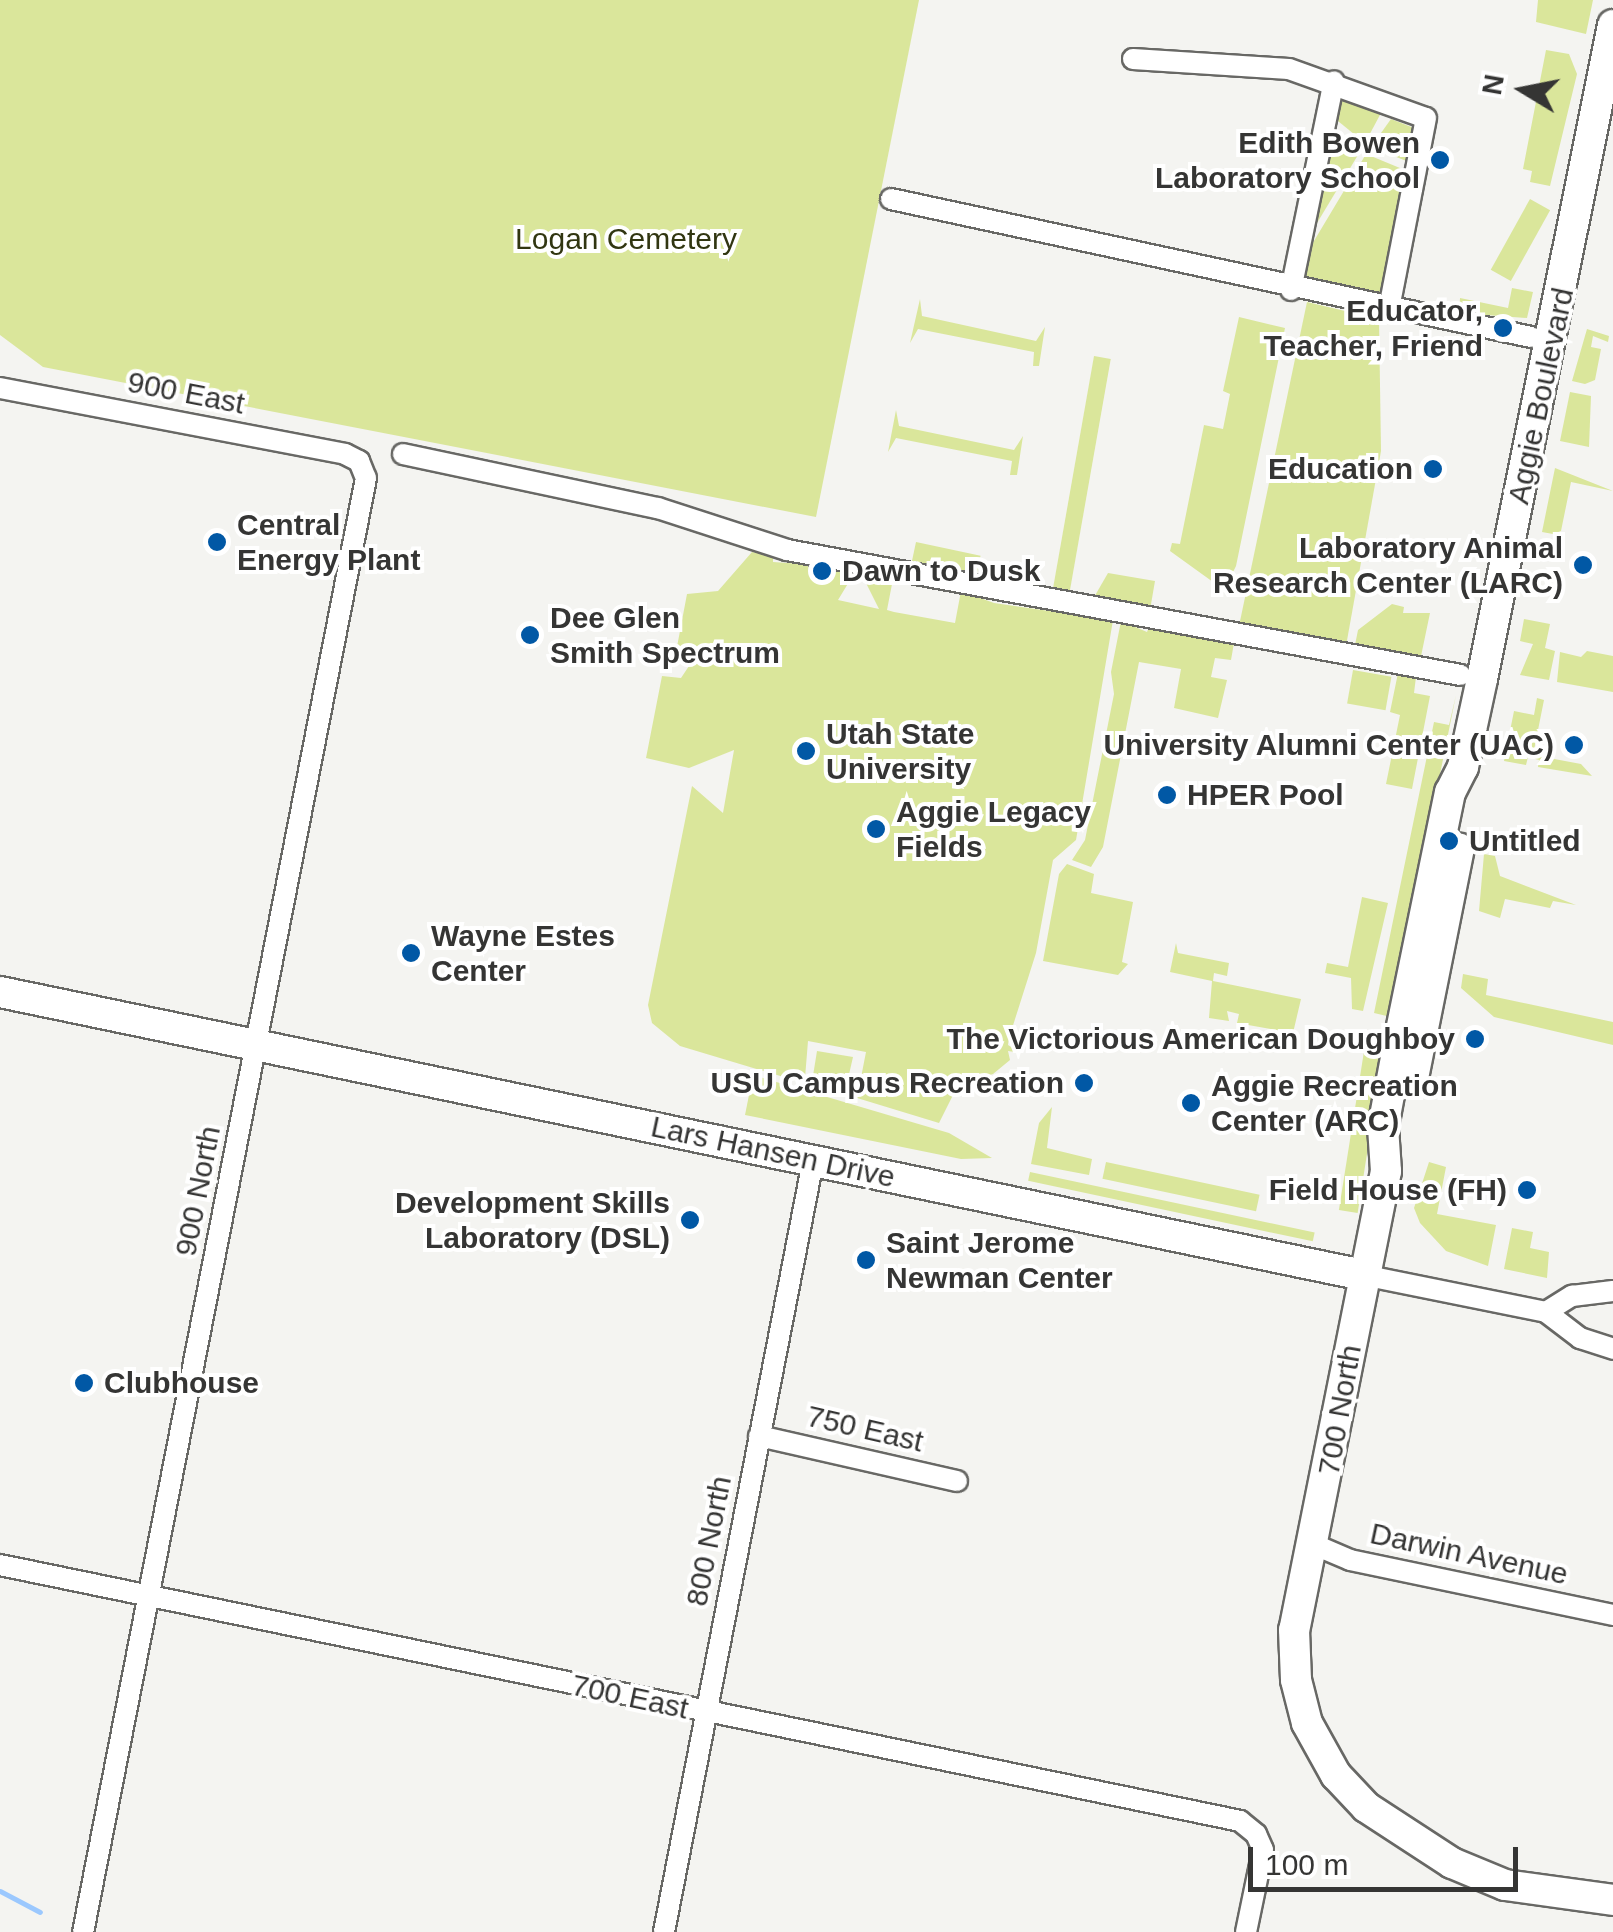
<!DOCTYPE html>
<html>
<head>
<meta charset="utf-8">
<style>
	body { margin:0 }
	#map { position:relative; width:1613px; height:1932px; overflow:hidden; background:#f4f4f1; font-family:Helvetica,sans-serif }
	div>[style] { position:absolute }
	.green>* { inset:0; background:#dae69b; transform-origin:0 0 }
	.stream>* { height:5px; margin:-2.5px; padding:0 2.5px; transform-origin:2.5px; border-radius:2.5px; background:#9bc8fe }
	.roads { filter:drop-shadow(2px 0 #686865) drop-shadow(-2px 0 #686865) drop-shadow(0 2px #686865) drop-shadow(0 -2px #686865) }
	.street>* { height:20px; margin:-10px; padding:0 10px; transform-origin:10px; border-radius:10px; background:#fff }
	.secondary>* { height:30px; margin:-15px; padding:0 15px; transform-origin:15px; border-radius:15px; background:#fff }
	.dots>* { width:28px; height:28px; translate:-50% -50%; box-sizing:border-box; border:5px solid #fff; border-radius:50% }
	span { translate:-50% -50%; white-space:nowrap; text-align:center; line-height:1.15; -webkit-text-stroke:8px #fff; paint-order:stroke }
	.poi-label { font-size:30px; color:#353534; font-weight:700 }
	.right { translate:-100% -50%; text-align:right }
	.left { translate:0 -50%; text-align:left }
	.park-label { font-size:30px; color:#313611 }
	.street-label { font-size:30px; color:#353534 }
	.north { position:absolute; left:1473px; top:40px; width:100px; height:100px; -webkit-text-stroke:8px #fff; paint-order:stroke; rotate:280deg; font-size:28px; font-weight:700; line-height:40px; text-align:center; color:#353534 }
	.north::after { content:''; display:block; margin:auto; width:35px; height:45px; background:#353534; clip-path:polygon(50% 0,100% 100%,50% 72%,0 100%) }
	.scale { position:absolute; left:1248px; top:1847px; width:270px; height:45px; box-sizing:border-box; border:5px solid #353534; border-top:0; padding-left:12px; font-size:30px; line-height:35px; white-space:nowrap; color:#353534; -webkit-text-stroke:8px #fff; paint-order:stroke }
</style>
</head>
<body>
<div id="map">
	<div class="green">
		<div style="clip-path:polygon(0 0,919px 0,816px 517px,43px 367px,0 335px)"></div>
		<div style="clip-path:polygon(1538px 0,1593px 0,1586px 34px,1536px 22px)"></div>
		<div style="clip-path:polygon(1546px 50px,1569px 54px,1577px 74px,1550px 186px,1530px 182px,1532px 171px,1523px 169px)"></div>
		<div style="clip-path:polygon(1334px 93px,1381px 113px,1365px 143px,1333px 117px)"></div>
		<div style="clip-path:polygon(1391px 119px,1419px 130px,1414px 164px,1371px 147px)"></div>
		<div style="clip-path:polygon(1331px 128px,1361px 150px,1311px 233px)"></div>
		<div style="clip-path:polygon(1366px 154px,1412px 173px,1390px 239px,1385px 297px,1302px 283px,1299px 266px)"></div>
		<div style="left:1530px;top:199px;width:23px;height:81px;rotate:29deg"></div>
		<div style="clip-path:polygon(1512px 288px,1533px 292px,1527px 318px,1459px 313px,1460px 298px,1508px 308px)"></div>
		<div style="clip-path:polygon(920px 299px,922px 316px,1036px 341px,1045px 327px,1039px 366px,1033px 366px,1034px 352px,918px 329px,910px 343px)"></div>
		<div style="clip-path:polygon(1307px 302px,1379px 319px,1381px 451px,1346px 646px,1239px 626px)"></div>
		<div style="clip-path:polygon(1239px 317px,1285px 328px,1236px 566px,1229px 580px,1219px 574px,1213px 582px,1170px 551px,1172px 543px,1180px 544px,1204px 425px,1223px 429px,1230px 394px,1223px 391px)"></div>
		<div style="clip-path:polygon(1587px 329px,1609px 336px,1608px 342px,1593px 336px,1591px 347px,1601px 349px,1595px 380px,1585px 384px,1572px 381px)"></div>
		<div style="left:1094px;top:356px;width:17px;height:239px;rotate:10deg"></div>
		<div style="clip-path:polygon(1570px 392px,1591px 396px,1589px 447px,1560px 441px)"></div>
		<div style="clip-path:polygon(896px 410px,899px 426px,1014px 450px,1023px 436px,1017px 475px,1010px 475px,1012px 461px,896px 438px,888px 452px)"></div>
		<div style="clip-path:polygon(1555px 468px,1613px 491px,1571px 482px,1561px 531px,1553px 534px,1542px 532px)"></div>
		<div style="left:916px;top:542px;width:66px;height:24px;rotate:12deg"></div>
		<div style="clip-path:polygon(752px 552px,773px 556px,773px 562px,817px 565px,821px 577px,829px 567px,855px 572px,838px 600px,879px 609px,862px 575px,881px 576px,880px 582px,892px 584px,887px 610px,894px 612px,955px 623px,961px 591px,994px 603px,1113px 620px,1076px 840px,1053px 860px,1036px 953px,1009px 1038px,1008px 1045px,1021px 1053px,1008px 1051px,1010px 1060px,993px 1074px,958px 1085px,939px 1123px,857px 1098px,866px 1052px,808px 1041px,805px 1078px,797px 1081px,680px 1046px,652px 1023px,648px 1005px,692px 786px,723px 813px,734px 750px,689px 768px,646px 758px,662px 676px,681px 678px,689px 666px,685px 653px,676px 652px,687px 594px,718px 591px)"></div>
		<div style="clip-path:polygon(1108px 573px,1155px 581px,1150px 610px,1093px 599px)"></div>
		<div style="clip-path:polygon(1392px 604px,1404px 607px,1403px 613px,1430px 613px,1420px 661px,1354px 650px,1358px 630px)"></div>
		<div style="clip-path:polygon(1524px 619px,1550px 624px,1545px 648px,1555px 651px,1549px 680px,1520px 675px,1533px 644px,1520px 641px)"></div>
		<div style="clip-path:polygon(1121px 621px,1147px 632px,1149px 627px,1234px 643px,1231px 660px,1215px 658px,1211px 677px,1227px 680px,1218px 718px,1174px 708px,1181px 669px,1139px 662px,1103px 847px,1091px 867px,1072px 860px,1085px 840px,1114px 694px,1111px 672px)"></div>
		<div style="clip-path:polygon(1587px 651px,1613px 656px,1613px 692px,1557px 682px,1560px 652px,1581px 657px)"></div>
		<div style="left:1353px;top:670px;width:39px;height:34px;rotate:10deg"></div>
		<div style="clip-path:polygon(1398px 673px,1416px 677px,1414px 693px,1430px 696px,1412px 789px,1386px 784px,1400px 715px,1390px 712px)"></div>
		<div style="clip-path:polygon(1456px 695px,1391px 1017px,1374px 1013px,1434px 722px,1449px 725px)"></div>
		<div style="clip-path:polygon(1537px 698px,1544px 700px,1533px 755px,1581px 764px,1592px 776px,1538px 767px,1539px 760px,1528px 757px,1526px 765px,1504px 761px,1514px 711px,1534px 715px)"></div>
		<div style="clip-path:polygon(1484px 854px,1495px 856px,1500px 876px,1576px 905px,1553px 901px,1550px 908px,1505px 899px,1500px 918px,1479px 911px)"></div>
		<div style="clip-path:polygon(1067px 864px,1094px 874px,1091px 893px,1133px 902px,1122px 962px,1128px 964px,1118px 975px,1043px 961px,1059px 874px)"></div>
		<div style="clip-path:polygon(1362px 897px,1388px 903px,1363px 1011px,1352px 1009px,1351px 978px,1325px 973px,1327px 963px,1348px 967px)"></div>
		<div style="clip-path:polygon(1176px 943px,1178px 953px,1229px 963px,1227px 976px,1214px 973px,1213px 981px,1301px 999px,1293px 1033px,1237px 1023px,1239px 1014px,1227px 1011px,1229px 1021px,1209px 1018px,1212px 981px,1170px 972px)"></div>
		<div style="clip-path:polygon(1463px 974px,1488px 979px,1486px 995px,1613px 1022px,1613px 1045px,1494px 1017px,1461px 988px)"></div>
		<div style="left:1365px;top:1045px;width:19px;height:167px;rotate:9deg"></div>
		<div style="clip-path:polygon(817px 1051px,853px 1057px,845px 1092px,812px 1082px)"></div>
		<div style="clip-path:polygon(753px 1075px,949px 1133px,992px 1158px,961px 1159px,745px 1115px)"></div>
		<div style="clip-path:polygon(1052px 1107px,1047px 1148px,1092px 1159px,1089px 1175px,1031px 1164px,1039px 1123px)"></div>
		<div style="left:1106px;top:1162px;width:157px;height:17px;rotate:12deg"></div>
		<div style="clip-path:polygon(1429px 1162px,1446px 1167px,1437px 1214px,1496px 1225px,1488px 1266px,1446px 1251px,1420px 1223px,1414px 1208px)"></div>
		<div style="left:1030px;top:1172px;width:291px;height:9px;rotate:12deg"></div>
		<div style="clip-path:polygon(1512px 1228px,1533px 1232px,1530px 1248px,1549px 1252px,1547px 1278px,1504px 1269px)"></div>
	</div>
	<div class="stream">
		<div style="left:0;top:1891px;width:45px;rotate:27.7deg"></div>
	</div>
	<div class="roads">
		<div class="street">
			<div style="left:1133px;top:59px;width:156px;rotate:3.7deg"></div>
			<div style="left:1289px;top:69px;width:145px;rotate:19.7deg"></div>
			<div style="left:1426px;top:118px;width:194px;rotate:101deg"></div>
			<div style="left:891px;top:199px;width:655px;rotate:12.17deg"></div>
			<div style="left:1291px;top:290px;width:213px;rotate:-78.4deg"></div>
			<div style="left:0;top:388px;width:351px;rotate:10.8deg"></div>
			<div style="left:345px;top:454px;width:16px;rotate:27deg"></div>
			<div style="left:359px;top:461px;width:18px;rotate:68deg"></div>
			<div style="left:366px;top:478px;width:1481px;rotate:101.01deg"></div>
			<div style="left:403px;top:454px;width:261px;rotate:12deg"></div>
			<div style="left:658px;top:508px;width:136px;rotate:18deg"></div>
			<div style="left:787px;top:550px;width:685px;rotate:10.51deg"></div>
			<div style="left:1363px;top:1275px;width:187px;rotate:11.4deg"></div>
			<div style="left:1546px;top:1312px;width:43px;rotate:37.4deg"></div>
			<div style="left:1580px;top:1338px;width:35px;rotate:18deg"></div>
			<div style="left:1546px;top:1312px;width:31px;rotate:-32deg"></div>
			<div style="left:1572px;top:1296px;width:41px;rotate:-7deg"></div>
			<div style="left:759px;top:1436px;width:203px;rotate:12.8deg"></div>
			<div style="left:1315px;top:1545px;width:38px;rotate:23deg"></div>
			<div style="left:1350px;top:1560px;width:269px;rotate:11.8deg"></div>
			<div style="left:0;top:1565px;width:1266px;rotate:11.66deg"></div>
			<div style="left:1240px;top:1821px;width:21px;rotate:39deg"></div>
			<div style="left:1256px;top:1834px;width:17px;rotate:66deg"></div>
			<div style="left:1263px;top:1850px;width:84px;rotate:101.7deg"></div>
			<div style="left:664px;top:1932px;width:785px;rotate:-79.06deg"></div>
		</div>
		<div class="secondary">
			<div style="left:1613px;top:25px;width:667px;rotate:101.33deg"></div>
			<div style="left:1482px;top:679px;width:90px;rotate:102.2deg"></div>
			<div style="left:1463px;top:767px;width:28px;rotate:117deg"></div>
			<div style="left:1450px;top:792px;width:244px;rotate:101.6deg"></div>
			<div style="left:1401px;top:1031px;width:98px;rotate:100.6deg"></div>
			<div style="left:1383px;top:1127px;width:44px;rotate:86.1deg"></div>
			<div style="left:1386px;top:1171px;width:468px;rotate:101.3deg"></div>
			<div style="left:1294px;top:1630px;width:50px;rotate:87.7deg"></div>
			<div style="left:1296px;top:1680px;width:44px;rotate:75.7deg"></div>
			<div style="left:1307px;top:1723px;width:60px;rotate:60.9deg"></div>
			<div style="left:1336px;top:1775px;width:44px;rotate:46.8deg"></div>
			<div style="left:1366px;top:1807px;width:103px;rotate:33.1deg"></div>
			<div style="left:1452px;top:1863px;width:57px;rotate:22.5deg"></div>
			<div style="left:1505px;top:1885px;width:109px;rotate:7.9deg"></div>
			<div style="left:0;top:992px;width:1392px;rotate:11.73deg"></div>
			<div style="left:1414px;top:1073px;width:229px;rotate:-78.7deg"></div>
		</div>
	</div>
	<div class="dots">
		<div style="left:1440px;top:160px;background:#0158a5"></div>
		<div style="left:1503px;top:328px;background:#0158a5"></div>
		<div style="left:1433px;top:469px;background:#0158a5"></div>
		<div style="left:217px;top:542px;background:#0158a5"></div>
		<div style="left:1583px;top:565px;background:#0158a5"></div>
		<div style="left:822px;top:571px;background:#0158a5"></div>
		<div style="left:530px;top:635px;background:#0158a5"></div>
		<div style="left:1574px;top:745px;background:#0158a5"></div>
		<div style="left:806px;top:751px;background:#0158a5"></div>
		<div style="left:1167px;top:795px;background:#0158a5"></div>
		<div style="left:876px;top:829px;background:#0158a5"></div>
		<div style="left:1449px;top:841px;background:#0158a5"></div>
		<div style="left:411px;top:953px;background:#0158a5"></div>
		<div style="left:1475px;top:1039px;background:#0158a5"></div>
		<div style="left:1084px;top:1083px;background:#0158a5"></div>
		<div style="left:1191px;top:1103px;background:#0158a5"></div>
		<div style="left:1527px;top:1190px;background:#0158a5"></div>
		<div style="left:690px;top:1220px;background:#0158a5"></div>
		<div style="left:866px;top:1260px;background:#0158a5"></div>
		<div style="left:84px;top:1383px;background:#0158a5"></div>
	</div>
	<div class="poi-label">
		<span class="right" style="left:1420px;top:160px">Edith Bowen<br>Laboratory School</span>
		<span class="right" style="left:1483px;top:328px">Educator,<br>Teacher, Friend</span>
		<span class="right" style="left:1413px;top:469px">Education</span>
		<span class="left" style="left:237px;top:542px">Central<br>Energy Plant</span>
		<span class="right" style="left:1563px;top:565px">Laboratory Animal<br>Research Center (LARC)</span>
		<span class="left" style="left:842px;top:571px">Dawn to Dusk</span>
		<span class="left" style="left:550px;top:635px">Dee Glen<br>Smith Spectrum</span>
		<span class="left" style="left:826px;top:751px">Utah State<br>University</span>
		<span class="right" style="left:1554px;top:745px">University Alumni Center (UAC)</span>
		<span class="left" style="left:1187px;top:795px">HPER Pool</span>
		<span class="left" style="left:896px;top:829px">Aggie Legacy<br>Fields</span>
		<span class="left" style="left:1469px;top:841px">Untitled</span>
		<span class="left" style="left:431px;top:953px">Wayne Estes<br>Center</span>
		<span class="right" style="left:1455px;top:1039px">The Victorious American Doughboy</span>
		<span class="right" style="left:1064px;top:1083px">USU Campus Recreation</span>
		<span class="left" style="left:1211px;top:1103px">Aggie Recreation<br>Center (ARC)</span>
		<span class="right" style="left:1507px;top:1190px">Field House (FH)</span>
		<span class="right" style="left:670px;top:1220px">Development Skills<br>Laboratory (DSL)</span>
		<span class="left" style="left:886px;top:1260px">Saint Jerome<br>Newman Center</span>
		<span class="left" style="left:104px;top:1383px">Clubhouse</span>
	</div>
	<div class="park-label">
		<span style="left:626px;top:239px">Logan Cemetery</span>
	</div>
	<div class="street-label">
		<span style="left:186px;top:393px;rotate:11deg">900 East</span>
		<span style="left:1541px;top:396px;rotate:-78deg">Aggie Boulevard</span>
		<span style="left:773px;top:1152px;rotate:12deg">Lars Hansen Drive</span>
		<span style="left:198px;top:1191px;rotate:-79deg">900 North</span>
		<span style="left:1340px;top:1410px;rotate:-80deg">700 North</span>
		<span style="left:865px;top:1429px;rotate:13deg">750 East</span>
		<span style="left:709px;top:1541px;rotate:-79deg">800 North</span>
		<span style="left:1469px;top:1554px;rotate:12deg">Darwin Avenue</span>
		<span style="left:630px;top:1697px;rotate:12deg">700 East</span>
	</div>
	<div class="north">N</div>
	<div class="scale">100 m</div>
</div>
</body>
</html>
